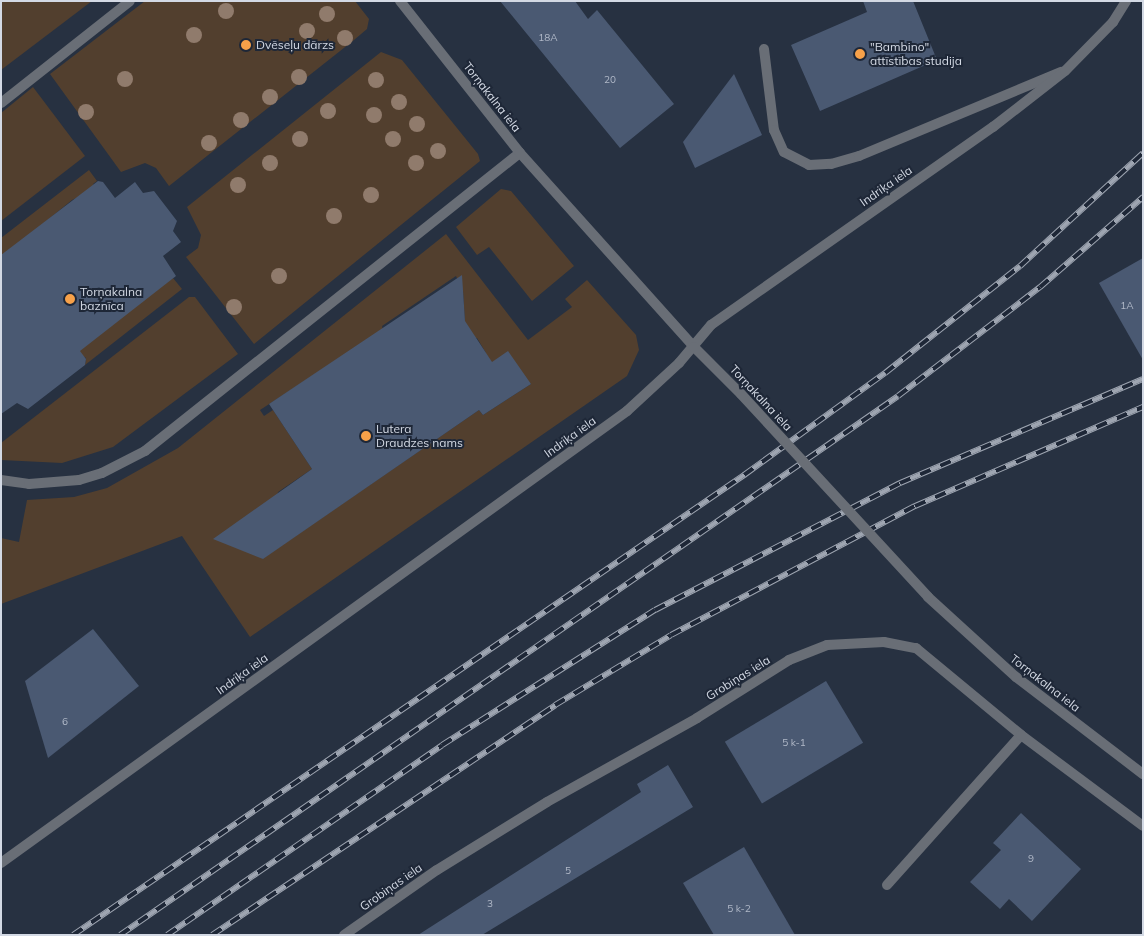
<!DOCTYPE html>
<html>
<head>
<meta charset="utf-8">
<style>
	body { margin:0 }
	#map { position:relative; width:1144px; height:936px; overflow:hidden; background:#273141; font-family:Mulish,sans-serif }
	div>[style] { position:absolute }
	.green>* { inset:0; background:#523f2e }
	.building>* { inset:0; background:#4a5972; transform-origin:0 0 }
	.service>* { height:10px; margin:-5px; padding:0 5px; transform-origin:5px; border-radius:5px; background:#696e76 }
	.minor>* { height:10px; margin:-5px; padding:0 5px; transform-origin:5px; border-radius:5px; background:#696e76 }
	.tertiary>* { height:10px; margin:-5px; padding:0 5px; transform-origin:5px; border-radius:5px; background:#696e76 }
	.rail>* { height:5.5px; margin-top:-2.75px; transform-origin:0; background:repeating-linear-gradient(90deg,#1e2737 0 11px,#9ea5b1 0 22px); box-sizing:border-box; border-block:1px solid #9ea5b1 }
	.tertiary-bridge>* { height:10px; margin:-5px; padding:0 5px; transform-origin:5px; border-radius:5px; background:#696e76 }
	.trees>* { width:16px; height:16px; margin:-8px; border-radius:50%; background:#907b6c }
	.dots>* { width:14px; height:14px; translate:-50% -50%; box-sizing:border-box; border:2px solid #1e2737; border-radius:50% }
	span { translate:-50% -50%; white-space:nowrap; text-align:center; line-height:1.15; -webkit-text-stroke:4px #1e2737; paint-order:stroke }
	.number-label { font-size:10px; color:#b1b9c8 }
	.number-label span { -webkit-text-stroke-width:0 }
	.poi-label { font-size:12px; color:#d3d9e4 }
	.left { translate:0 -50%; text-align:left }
	.street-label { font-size:12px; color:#d3d9e4 }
	.frame { position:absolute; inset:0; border:2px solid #d3d9e4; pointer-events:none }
</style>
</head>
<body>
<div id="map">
	<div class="green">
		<div style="clip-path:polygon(1px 1px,92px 1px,1px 70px)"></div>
		<div style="clip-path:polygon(145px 1px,355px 1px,369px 19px,367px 29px,354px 40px,169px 186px,156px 168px,145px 163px,121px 172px,50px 74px)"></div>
		<div style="clip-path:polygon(381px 52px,402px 60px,478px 154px,480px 161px,254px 344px,186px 257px,198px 248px,201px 235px,187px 207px)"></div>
		<div style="clip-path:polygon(33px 87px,85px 156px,1px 221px,1px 113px)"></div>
		<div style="clip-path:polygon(89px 170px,97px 181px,93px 184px,96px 189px,72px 200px,1px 258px,1px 238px)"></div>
		<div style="clip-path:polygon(501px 189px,511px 191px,574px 266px,532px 301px,489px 247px,477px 255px,456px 227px)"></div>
		<div style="clip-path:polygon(evenodd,446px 234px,528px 340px,572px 307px,565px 299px,587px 280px,636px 335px,639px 350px,627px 376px,250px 637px,182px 536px,1px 604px,1px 538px,19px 542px,27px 500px,74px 497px,107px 488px,178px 448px,446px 234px,456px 276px,463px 291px,466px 338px,477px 338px,486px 353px,485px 367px,531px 384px,483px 415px,479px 410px,262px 559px,278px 492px,312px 469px,273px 410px,264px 416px,260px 410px,383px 330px,382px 326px,456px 276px)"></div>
		<div style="clip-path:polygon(173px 278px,182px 289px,85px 365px,86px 358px,73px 350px)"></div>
		<div style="clip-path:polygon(189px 297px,195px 297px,238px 354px,113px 447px,62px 463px,1px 460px,1px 443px)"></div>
	</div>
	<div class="building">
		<div style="clip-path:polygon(500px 1px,575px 1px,588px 19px,597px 10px,674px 104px,620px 148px)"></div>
		<div style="clip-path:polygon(863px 1px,913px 1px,937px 60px,820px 111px,791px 45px,867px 12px)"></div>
		<div style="clip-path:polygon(734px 74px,762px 135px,695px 168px,683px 142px)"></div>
		<div style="clip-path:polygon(98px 181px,103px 182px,115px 198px,135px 182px,143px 193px,154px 191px,177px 221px,173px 231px,181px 242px,163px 256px,176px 276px,80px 351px,86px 359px,85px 365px,28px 409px,17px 403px,1px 414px,1px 255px)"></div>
		<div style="clip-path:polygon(1143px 258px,1143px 360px,1099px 283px)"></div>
		<div style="clip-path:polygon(462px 275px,465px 321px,492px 362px,508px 351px,531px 384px,483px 415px,479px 410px,263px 559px,213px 539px,312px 469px,269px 404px)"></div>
		<div style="clip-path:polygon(93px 629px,139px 686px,48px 758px,25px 681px)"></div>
		<div style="left:826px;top:681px;width:72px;height:118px;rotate:59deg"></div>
		<div style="clip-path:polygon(668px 765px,693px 807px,482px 935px,418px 935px,641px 792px,637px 784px)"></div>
		<div style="clip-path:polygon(1021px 813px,1081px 869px,1032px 921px,1009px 899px,1000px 909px,970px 882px,1001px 850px,993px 843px)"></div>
		<div style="clip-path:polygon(744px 847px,795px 935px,714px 935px,683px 883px)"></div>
	</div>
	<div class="service">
		<div style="left:764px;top:49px;width:82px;rotate:83deg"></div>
		<div style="left:774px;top:130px;width:24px;rotate:66deg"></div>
		<div style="left:784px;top:152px;width:28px;rotate:27deg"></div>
		<div style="left:809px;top:165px;width:22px;rotate:-3deg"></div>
		<div style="left:831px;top:164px;width:29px;rotate:-16deg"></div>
		<div style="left:859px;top:156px;width:219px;rotate:-22.6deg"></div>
		<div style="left:1px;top:103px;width:164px;rotate:-38.3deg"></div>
		<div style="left:1px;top:480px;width:28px;rotate:8deg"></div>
		<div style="left:29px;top:484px;width:50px;rotate:-4.6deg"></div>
		<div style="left:79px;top:480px;width:24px;rotate:-17deg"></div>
		<div style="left:102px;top:473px;width:48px;rotate:-27.1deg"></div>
		<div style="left:145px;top:451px;width:479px;rotate:-38.5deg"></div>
		<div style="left:887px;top:885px;width:201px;rotate:-48.2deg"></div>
	</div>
	<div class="minor">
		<div style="left:1px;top:863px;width:772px;rotate:-35.83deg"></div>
		<div style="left:627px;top:411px;width:71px;rotate:-42.7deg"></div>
		<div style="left:679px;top:363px;width:50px;rotate:-49.9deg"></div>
		<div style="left:711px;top:325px;width:345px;rotate:-35.1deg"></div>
		<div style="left:993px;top:127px;width:91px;rotate:-37.9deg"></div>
		<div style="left:1065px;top:71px;width:69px;rotate:-45.6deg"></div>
		<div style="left:1113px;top:22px;width:25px;rotate:-58deg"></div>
		<div style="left:344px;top:935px;width:113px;rotate:-35deg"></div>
		<div style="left:437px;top:870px;width:129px;rotate:-31.7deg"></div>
		<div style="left:547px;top:802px;width:172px;rotate:-29.2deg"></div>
		<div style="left:697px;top:718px;width:109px;rotate:-32.2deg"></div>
		<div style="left:789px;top:660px;width:41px;rotate:-21.5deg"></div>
		<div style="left:827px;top:645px;width:57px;rotate:-3deg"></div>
		<div style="left:884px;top:642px;width:33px;rotate:11deg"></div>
		<div style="left:916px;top:648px;width:136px;rotate:39.6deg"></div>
		<div style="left:1021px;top:735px;width:152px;rotate:36.7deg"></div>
	</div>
	<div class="tertiary">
		<div style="left:400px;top:1px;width:194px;rotate:51.7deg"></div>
		<div style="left:520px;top:153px;width:261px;rotate:48.1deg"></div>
		<div style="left:694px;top:347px;width:66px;rotate:45deg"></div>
		<div style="left:928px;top:597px;width:119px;rotate:42.3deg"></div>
		<div style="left:1016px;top:677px;width:160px;rotate:37.4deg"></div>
	</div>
	<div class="rail">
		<div style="left:73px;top:935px;width:814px;rotate:-34.43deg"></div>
		<div style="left:744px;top:475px;width:174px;rotate:-35.9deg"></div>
		<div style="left:885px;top:373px;width:172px;rotate:-38.4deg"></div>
		<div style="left:1020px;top:266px;width:167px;rotate:-42.6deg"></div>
		<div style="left:120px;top:935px;width:946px;rotate:-34.71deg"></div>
		<div style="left:898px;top:396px;width:179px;rotate:-37.5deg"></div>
		<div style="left:1040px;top:287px;width:137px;rotate:-41.1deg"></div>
		<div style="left:167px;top:935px;width:334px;rotate:-34.6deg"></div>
		<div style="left:442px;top:745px;width:252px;rotate:-32.4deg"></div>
		<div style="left:655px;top:610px;width:276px;rotate:-27.4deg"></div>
		<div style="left:900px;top:483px;width:264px;rotate:-23.2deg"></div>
		<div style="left:212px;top:935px;width:413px;rotate:-33.8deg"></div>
		<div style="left:555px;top:705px;width:135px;rotate:-31.1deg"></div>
		<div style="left:671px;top:635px;width:276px;rotate:-27.9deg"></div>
		<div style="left:915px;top:506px;width:249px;rotate:-23.5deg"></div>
	</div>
	<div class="tertiary-bridge">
		<div style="left:741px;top:394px;width:276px;rotate:47.3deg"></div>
	</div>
	<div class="trees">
		<div style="left:226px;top:11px"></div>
		<div style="left:327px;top:14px"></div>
		<div style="left:307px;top:31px"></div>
		<div style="left:194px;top:35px"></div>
		<div style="left:345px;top:38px"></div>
		<div style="left:299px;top:77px"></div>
		<div style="left:125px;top:79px"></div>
		<div style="left:376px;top:80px"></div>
		<div style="left:270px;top:97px"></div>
		<div style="left:399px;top:102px"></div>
		<div style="left:328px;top:111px"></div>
		<div style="left:86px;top:112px"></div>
		<div style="left:374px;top:115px"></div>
		<div style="left:241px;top:120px"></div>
		<div style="left:417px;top:124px"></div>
		<div style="left:300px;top:139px"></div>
		<div style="left:393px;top:139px"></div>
		<div style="left:209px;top:143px"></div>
		<div style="left:438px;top:151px"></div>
		<div style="left:270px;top:163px"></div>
		<div style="left:416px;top:163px"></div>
		<div style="left:238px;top:185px"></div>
		<div style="left:371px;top:195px"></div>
		<div style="left:334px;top:216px"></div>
		<div style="left:279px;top:276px"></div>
		<div style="left:234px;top:307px"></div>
	</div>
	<div class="dots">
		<div style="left:246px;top:45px;background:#f7a149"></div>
		<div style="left:860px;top:54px;background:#f7a149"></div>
		<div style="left:70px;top:299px;background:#f7a149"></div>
		<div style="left:366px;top:436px;background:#f7a149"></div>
	</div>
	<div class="number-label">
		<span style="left:548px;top:38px">18A</span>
		<span style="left:610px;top:80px">20</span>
		<span style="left:1127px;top:306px">1A</span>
		<span style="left:65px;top:722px">6</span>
		<span style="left:794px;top:743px">5 k-1</span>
		<span style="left:1031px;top:859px">9</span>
		<span style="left:568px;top:871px">5</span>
		<span style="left:490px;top:904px">3</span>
		<span style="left:739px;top:909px">5 k-2</span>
	</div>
	<div class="poi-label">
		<span class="left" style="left:256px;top:45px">Dvēseļu dārzs</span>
		<span class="left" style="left:870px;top:54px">"Bambino"<br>attīstības studija</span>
		<span class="left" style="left:80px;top:299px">Torņakalna<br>baznīca</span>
		<span class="left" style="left:376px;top:436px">Lutera<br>Draudzes nams</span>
	</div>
	<div class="street-label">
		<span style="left:492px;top:97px;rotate:52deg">Torņakalna iela</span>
		<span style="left:886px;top:186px;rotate:-35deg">Indriķa iela</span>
		<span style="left:761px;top:398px;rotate:47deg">Torņakalna iela</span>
		<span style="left:570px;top:437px;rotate:-36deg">Indriķa iela</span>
		<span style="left:242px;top:674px;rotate:-36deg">Indriķa iela</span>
		<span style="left:738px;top:678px;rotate:-32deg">Grobiņas iela</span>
		<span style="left:1045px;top:683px;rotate:38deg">Torņakalna iela</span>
		<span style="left:391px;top:887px;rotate:-35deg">Grobiņas iela</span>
	</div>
	<div class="frame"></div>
</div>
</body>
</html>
